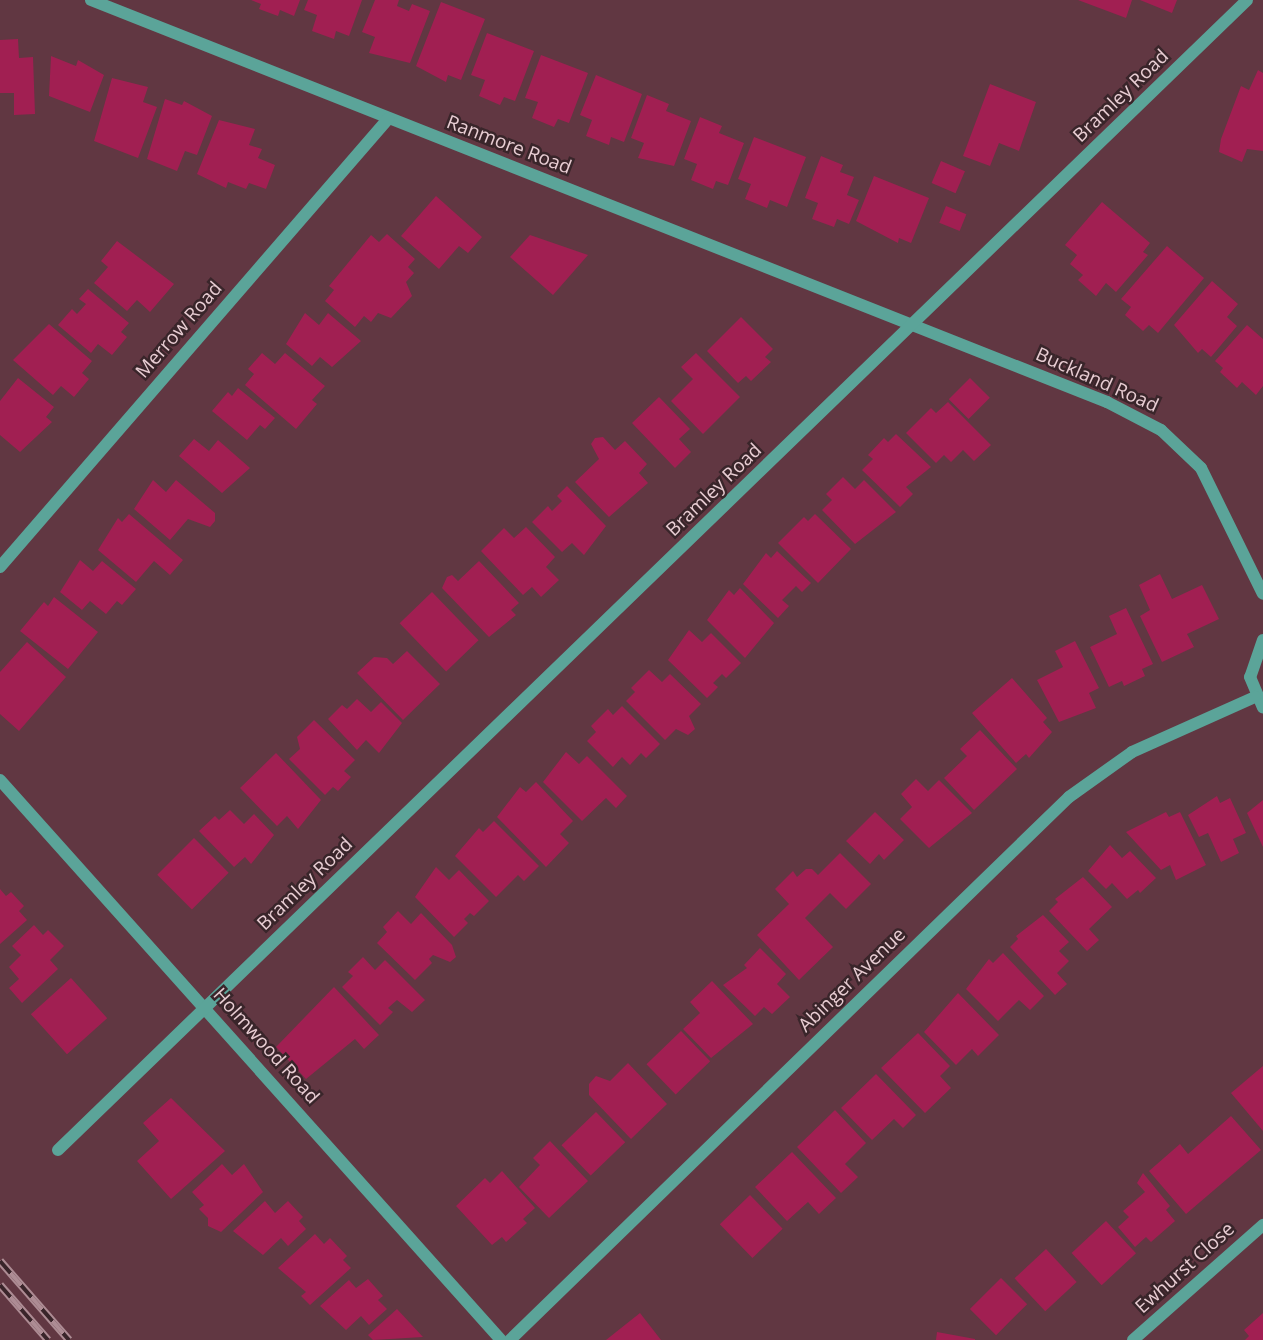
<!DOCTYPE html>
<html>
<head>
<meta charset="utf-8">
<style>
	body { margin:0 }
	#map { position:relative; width:1263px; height:1340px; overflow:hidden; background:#613742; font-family:"Open Sans",sans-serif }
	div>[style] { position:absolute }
	.building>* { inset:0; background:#a11f52; transform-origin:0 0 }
	.minor>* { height:12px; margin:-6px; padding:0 6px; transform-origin:6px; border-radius:6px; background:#5ba499 }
	.rail>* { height:8px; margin-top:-4px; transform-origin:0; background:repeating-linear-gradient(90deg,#39252a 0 16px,#ad8c94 0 32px); box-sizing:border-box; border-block:2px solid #ad8c94 }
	span { translate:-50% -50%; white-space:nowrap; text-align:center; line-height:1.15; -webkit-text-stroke:5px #39252a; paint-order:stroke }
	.street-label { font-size:19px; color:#e8cdd3 }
</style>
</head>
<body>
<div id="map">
	<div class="building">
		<div style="clip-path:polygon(251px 0,300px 0,294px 16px,280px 10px,278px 16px,259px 9px,261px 4px)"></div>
		<div style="clip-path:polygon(308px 0,362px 0,349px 36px,336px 31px,334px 39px,312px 31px,317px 15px,304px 10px)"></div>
		<div style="clip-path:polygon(375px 0,399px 0,397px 6px,409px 11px,412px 4px,430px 11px,410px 63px,369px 53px,375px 37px,362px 32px)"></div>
		<div style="clip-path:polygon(1078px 0,1132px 0,1126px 18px)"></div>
		<div style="clip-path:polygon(1140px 0,1177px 0,1172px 13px)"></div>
		<div style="clip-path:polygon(441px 2px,485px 19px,461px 80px,448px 75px,446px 82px,416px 66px)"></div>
		<div style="clip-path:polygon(487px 33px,534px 51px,515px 101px,504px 97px,500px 105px,479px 96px,485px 80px,471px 75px)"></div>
		<div style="clip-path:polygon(18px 39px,19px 58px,33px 57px,35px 114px,14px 115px,14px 93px,0 93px,0 40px)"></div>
		<div style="clip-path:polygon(541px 55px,588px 73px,569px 123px,558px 119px,554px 127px,532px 118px,538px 102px,525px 98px)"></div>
		<div style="clip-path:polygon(51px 56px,76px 66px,78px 60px,104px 75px,90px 112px,49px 96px)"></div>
		<div style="clip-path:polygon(1258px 70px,1263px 73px,1263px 151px,1247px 149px,1242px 162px,1219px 152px,1221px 139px,1241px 86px,1249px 90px)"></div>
		<div style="clip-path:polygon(596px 75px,642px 94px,624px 142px,611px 137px,609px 145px,586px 136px,592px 120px,580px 115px)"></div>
		<div style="clip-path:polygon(112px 78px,148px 87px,143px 102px,157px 107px,138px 158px,94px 141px)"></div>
		<div style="clip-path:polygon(990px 84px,1036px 102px,1019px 151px,999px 143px,990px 166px,963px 156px)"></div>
		<div style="clip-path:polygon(647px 95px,669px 104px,666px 111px,691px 121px,674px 166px,638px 158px,644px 143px,631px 138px)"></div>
		<div style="clip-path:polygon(165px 99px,182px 105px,184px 101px,212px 116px,197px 155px,185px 151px,177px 171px,147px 159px)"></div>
		<div style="clip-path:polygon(700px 117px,722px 126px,719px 133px,744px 143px,728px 185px,716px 181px,713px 189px,691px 180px,697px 164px,684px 159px)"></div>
		<div style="clip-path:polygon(219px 120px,255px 129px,249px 145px,262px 149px,258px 158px,275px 165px,266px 189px,249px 183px,246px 189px,228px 182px,226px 188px,197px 174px)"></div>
		<div style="clip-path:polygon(754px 137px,806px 157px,787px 207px,770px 200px,767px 208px,745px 199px,751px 184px,738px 179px)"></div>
		<div style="clip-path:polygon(821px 156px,843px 165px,840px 172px,854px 177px,847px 195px,859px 200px,849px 224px,837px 219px,834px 227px,812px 219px,818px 203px,805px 198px)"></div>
		<div style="left:941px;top:161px;width:26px;height:24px;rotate:23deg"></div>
		<div style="clip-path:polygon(874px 176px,929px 198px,911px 243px,899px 238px,898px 243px,856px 221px)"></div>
		<div style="clip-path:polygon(436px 196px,482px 237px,468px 253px,459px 246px,439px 269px,401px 236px)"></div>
		<div style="clip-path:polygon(1102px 202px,1150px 243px,1143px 252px,1148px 255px,1116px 292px,1106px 283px,1096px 296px,1078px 280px,1083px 275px,1070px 264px,1077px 255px,1065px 245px)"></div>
		<div style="left:946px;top:206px;width:22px;height:18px;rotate:22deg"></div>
		<div style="clip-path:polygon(387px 234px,415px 259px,408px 267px,414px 273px,406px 282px,412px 296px,391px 318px,378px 313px,371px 322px,364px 316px,355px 327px,325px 301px,334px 290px,329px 286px,371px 235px,379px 242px)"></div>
		<div style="clip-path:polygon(530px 235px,588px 255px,553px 295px,510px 257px)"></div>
		<div style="clip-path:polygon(117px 241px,174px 284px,150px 312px,137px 300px,127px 311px,94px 283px,108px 267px,101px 261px)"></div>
		<div style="clip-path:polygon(1167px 246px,1204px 278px,1158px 333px,1149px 325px,1143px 331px,1125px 315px,1131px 307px,1121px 299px)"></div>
		<div style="clip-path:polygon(1212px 281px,1238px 304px,1227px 317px,1237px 326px,1211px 357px,1202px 349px,1198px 353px,1174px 325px)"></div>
		<div style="clip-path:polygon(88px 289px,129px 323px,121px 332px,127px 337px,112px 355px,98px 344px,91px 353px,58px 325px,72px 309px,77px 314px,86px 304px,79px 299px)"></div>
		<div style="clip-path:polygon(305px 313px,319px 325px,328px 313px,361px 341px,332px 367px,320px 357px,312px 366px,286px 344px)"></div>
		<div style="clip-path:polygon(741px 317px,773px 349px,765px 357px,771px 362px,751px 381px,746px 376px,738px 383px,707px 351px)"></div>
		<div style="clip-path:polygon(49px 324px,92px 361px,82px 373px,89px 379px,74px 397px,61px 386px,53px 395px,13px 360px)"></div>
		<div style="clip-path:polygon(1247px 325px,1263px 339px,1263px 386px,1256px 395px,1242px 382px,1237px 388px,1220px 372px,1223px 368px,1215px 361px)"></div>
		<div style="clip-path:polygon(262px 353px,275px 364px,285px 353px,325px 386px,312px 400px,317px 404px,296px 429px,245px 385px,254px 374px,248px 369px)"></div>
		<div style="clip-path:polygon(696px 353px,740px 397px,703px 434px,671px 401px,693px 379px,681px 367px)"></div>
		<div style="clip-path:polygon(18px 378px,54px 407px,46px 417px,52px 422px,20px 452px,0 435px,0 401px)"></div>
		<div style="left:970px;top:378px;width:28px;height:30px;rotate:45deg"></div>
		<div style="clip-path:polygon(238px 388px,275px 418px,265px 429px,260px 425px,247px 440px,212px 411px,228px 392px,232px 396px)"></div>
		<div style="clip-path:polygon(659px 397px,690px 429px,679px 439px,691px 452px,675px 468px,632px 423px)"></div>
		<div style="clip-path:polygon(948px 402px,991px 445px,974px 461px,963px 450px,951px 462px,944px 455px,936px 463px,906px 433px,931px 408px,936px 413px)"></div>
		<div style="clip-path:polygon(896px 434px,931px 467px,906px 487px,913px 494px,900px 507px,862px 470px,873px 459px,868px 455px,884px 438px,888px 442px)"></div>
		<div style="clip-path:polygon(603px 437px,615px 450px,625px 441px,647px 464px,639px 473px,648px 483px,609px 517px,575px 482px,599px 459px,591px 444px,595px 438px)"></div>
		<div style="clip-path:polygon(194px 439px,209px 451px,218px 440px,250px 468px,222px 493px,179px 456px)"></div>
		<div style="clip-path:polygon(843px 477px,855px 489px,864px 480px,896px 512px,855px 544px,822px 510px,832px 500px,826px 494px)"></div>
		<div style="clip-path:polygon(153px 480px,166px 492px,176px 480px,215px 513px,215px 521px,210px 527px,188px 519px,170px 540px,134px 509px)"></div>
		<div style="clip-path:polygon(567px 486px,606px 526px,584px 555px,572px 543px,562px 552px,532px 522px,548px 506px,552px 511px,562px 501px,557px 496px)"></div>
		<div style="clip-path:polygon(129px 514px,183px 560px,170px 575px,154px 561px,136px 582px,98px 550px,118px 518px,122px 522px)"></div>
		<div style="clip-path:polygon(815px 514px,851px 549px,818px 583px,778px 543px,804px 517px,808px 521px)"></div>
		<div style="clip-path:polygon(526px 527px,555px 557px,546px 567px,559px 580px,541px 597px,532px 587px,523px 595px,481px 551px,504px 528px,514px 538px)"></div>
		<div style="clip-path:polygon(777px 551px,811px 583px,802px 592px,796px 586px,782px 600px,789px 606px,778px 618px,743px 584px,766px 553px,771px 558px)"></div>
		<div style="clip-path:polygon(80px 560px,93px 571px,102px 561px,136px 589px,122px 605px,117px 601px,106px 614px,90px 601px,82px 610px,60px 592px)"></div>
		<div style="clip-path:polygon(479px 561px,519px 603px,511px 610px,516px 615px,489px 637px,442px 588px,447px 577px,452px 575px,458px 581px)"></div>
		<div style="clip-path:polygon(1160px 574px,1172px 599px,1202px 585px,1219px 619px,1187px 634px,1194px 647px,1162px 662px,1140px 616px,1150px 610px,1139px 585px)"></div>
		<div style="clip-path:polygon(740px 588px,774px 623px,745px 658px,707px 620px,729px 590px,734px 595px)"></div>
		<div style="left:432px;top:592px;width:67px;height:45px;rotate:46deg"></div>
		<div style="clip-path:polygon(54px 597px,98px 632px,68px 669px,20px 631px,44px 602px,48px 606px)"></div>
		<div style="clip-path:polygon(1126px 608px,1153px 664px,1142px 669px,1145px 676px,1124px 686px,1122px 681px,1109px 687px,1090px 647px,1117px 634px,1109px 616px)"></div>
		<div style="clip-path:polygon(689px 630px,702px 642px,711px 633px,741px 663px,726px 678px,722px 674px,713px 683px,718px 687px,707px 698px,668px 660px)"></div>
		<div style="clip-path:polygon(1075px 641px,1099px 688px,1089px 693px,1096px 708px,1059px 722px,1037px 680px,1063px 667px,1055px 651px)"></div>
		<div style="clip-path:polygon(27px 642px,66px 677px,19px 731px,0 714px,0 672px)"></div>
		<div style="clip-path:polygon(407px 651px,440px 684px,403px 720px,357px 673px,374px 657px,387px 658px,393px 664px)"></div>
		<div style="clip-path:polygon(649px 670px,662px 682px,670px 674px,701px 704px,689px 716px,695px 729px,688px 735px,676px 729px,665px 740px,626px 701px,635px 692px,631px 688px)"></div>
		<div style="clip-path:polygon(1012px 678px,1047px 718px,1043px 722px,1052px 732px,1029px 758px,1026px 754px,1016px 763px,972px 713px)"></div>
		<div style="clip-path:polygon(357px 699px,371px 712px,381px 702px,402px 723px,379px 753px,366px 740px,357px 750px,328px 719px,342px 705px,347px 709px)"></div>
		<div style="clip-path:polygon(622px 706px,660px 744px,646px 758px,641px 753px,630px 765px,622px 757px,613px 767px,587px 741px,596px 732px,591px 726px,608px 709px,613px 715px)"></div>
		<div style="clip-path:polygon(314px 720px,355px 760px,344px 771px,351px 777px,338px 791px,333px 787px,325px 795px,289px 759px,300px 749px,297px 737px)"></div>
		<div style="clip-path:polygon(980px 730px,1017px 769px,974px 810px,944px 778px,967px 756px,960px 749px)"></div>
		<div style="clip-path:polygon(566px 752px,579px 764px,587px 756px,627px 796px,616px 808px,606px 798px,582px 821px,543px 782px)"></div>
		<div style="clip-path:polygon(276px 753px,321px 800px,298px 829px,287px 816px,277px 826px,240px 788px)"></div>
		<div style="clip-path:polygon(916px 779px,928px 791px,939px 780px,972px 813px,929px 848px,900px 819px,912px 807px,901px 794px)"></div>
		<div style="clip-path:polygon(536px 782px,573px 821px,560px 834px,569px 843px,546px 867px,497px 817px,520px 787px,526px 792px)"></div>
		<div style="clip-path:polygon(1217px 796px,1220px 803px,1230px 798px,1246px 833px,1233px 839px,1239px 853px,1221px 862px,1208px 833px,1199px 837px,1188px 815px)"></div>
		<div style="clip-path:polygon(1263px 800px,1263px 847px,1247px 813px)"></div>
		<div style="clip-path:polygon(230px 810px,244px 824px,254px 814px,274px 835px,251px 864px,245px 857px,234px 867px,199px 831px,215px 816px,219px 820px)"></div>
		<div style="clip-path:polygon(875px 812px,904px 840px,884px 860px,879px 854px,870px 864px,846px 841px)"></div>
		<div style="clip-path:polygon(1166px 812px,1169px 817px,1180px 812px,1206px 865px,1176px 880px,1170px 865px,1161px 870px,1126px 832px)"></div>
		<div style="clip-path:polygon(494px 821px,539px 866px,524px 881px,518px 875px,496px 897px,455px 856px,479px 828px,483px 832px)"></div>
		<div style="left:194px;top:838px;width:49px;height:52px;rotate:45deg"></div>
		<div style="clip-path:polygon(1110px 845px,1122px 858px,1130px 851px,1156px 878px,1140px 893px,1138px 890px,1127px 899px,1112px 883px,1106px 889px,1088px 871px)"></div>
		<div style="clip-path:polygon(840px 853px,871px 884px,846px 909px,830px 893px,805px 918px,833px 947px,799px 980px,757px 935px,789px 904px,775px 889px,793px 871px,797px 877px,806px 869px,812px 869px,818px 875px)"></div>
		<div style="clip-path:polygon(436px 867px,449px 880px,459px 870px,489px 901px,474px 916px,470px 913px,464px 919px,468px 923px,454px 937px,415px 897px)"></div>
		<div style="clip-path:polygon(1083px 877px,1112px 907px,1089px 929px,1099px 940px,1087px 951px,1049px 911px,1058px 902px,1055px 899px)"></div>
		<div style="clip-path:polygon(0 889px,6px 896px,11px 892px,24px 906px,19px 911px,27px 920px,0 944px)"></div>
		<div style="clip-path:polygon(398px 911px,411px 924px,421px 913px,452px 945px,456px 957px,450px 962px,433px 955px,429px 959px,432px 963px,415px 980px,377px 943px,387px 932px,383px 927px)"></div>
		<div style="clip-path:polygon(1043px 915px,1069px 942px,1059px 951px,1069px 961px,1057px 973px,1067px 984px,1055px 995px,1010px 947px,1018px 939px,1016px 936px)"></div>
		<div style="clip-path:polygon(34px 925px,43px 935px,48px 930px,64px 946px,50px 960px,58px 969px,22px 1003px,9px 988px,19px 979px,9px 967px,21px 955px,12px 946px)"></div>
		<div style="clip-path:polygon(760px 948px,786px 974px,777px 984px,790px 997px,772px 1014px,764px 1007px,755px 1016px,723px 985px,747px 968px,744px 965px)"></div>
		<div style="clip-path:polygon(1003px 953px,1044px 996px,1030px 1010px,1019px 1000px,998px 1021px,966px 989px,989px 959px,993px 963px)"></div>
		<div style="clip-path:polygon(363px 957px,375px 970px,385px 960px,425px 1000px,412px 1012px,397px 1000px,388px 1008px,393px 1012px,380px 1025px,342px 987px,353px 976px,348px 972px)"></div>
		<div style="left:71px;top:978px;width:54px;height:54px;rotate:48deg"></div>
		<div style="clip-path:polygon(712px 981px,753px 1024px,711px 1058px,683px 1029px,700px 1013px,690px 1002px)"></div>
		<div style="clip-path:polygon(334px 987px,379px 1035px,364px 1049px,355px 1039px,306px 1079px,276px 1047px)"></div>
		<div style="clip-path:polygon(958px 993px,999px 1035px,978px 1056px,972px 1049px,956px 1065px,924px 1032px)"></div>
		<div style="left:681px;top:1031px;width:42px;height:48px;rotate:46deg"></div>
		<div style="clip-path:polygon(918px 1033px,950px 1066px,940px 1076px,951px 1088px,925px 1113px,881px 1068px)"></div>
		<div style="clip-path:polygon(628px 1063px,667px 1104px,631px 1139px,589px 1095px,589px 1084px,596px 1076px,610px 1081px)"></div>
		<div style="clip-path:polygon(1263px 1066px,1263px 1131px,1231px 1093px)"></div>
		<div style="clip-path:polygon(876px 1074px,916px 1115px,903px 1128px,894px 1119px,872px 1140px,841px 1108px)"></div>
		<div style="clip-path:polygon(171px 1098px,225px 1151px,171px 1199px,137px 1161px,159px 1141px,143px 1123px)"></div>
		<div style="clip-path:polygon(835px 1110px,866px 1143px,845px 1164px,858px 1177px,841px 1193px,797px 1147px)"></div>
		<div style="left:596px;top:1112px;width:42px;height:48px;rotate:46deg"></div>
		<div style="clip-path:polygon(1231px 1116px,1261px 1150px,1186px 1214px,1149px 1171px,1180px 1144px,1188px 1154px)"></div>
		<div style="clip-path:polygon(550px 1141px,588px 1181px,549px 1218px,519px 1187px,540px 1165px,533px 1158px)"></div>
		<div style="clip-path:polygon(792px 1152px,836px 1198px,819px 1214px,808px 1202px,787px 1221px,755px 1187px)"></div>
		<div style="clip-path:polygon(222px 1164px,232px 1175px,244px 1164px,263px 1192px,221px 1232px,208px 1226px,208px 1218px,199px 1209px,204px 1205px,192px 1192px)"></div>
		<div style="clip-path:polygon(502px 1171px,535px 1208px,523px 1219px,527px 1223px,506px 1242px,502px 1237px,492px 1245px,456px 1206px,485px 1178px,490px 1183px)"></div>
		<div style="clip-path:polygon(1143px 1173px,1170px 1206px,1166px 1210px,1175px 1221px,1151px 1242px,1146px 1237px,1135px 1247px,1118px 1227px,1129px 1217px,1123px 1211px,1145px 1192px,1137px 1183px)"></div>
		<div style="left:750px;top:1195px;width:47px;height:42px;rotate:46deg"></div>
		<div style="clip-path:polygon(265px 1201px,275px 1213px,288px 1201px,303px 1217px,299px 1221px,306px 1229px,288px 1246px,281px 1238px,263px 1255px,233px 1231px)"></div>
		<div style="left:1106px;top:1221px;width:44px;height:47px;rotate:47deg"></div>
		<div style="clip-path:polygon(315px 1234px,324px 1244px,330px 1238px,347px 1256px,343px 1260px,351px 1268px,310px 1305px,301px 1296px,306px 1292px,278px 1268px)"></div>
		<div style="left:1046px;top:1249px;width:45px;height:43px;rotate:47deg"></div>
		<div style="left:1001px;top:1278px;width:37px;height:44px;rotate:45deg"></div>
		<div style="clip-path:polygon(368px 1279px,383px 1296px,378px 1300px,387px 1309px,369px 1325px,361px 1316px,346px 1330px,320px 1306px,349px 1280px,356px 1288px)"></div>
		<div style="clip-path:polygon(397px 1309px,423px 1337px,373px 1340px,368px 1335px)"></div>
		<div style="clip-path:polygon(640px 1313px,661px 1340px,606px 1340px)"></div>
		<div style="clip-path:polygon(1263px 1313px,1263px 1340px,1245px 1340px,1249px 1336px,1244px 1330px)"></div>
		<div style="clip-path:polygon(937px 1332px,975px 1339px,975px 1340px,936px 1340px)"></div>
	</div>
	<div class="minor">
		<div style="left:91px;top:0;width:1093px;rotate:21.59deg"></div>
		<div style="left:1107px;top:402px;width:61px;rotate:27.4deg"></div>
		<div style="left:1161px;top:430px;width:55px;rotate:43.5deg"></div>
		<div style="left:1201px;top:468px;width:140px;rotate:63.8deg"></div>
		<div style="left:0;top:567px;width:593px;rotate:-49.11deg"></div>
		<div style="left:1263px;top:640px;width:39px;rotate:109deg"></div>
		<div style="left:1250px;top:677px;width:33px;rotate:67deg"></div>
		<div style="left:0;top:780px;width:751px;rotate:48.18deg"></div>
		<div style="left:58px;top:1150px;width:1654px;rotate:-44.04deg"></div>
		<div style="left:510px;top:1340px;width:779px;rotate:-44.17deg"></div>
		<div style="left:1069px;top:797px;width:77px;rotate:-35.5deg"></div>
		<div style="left:1132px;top:752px;width:135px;rotate:-24.1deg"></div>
		<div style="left:1133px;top:1340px;width:174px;rotate:-41.5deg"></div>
	</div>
	<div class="rail">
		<div style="left:0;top:1261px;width:105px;rotate:48.9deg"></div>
		<div style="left:0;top:1285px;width:73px;rotate:48.9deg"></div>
	</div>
	<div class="street-label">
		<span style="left:1121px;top:96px;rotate:-44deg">Bramley Road</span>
		<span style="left:509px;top:145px;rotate:21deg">Ranmore Road</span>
		<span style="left:179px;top:330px;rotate:-49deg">Merrow Road</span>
		<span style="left:1097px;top:380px;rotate:24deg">Buckland Road</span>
		<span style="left:714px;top:490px;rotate:-44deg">Bramley Road</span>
		<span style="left:305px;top:884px;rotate:-44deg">Bramley Road</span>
		<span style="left:852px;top:980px;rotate:-44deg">Abinger Avenue</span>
		<span style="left:266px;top:1046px;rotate:48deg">Holmwood Road</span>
		<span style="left:1185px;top:1268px;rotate:-42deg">Ewhurst Close</span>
	</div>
</div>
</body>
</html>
